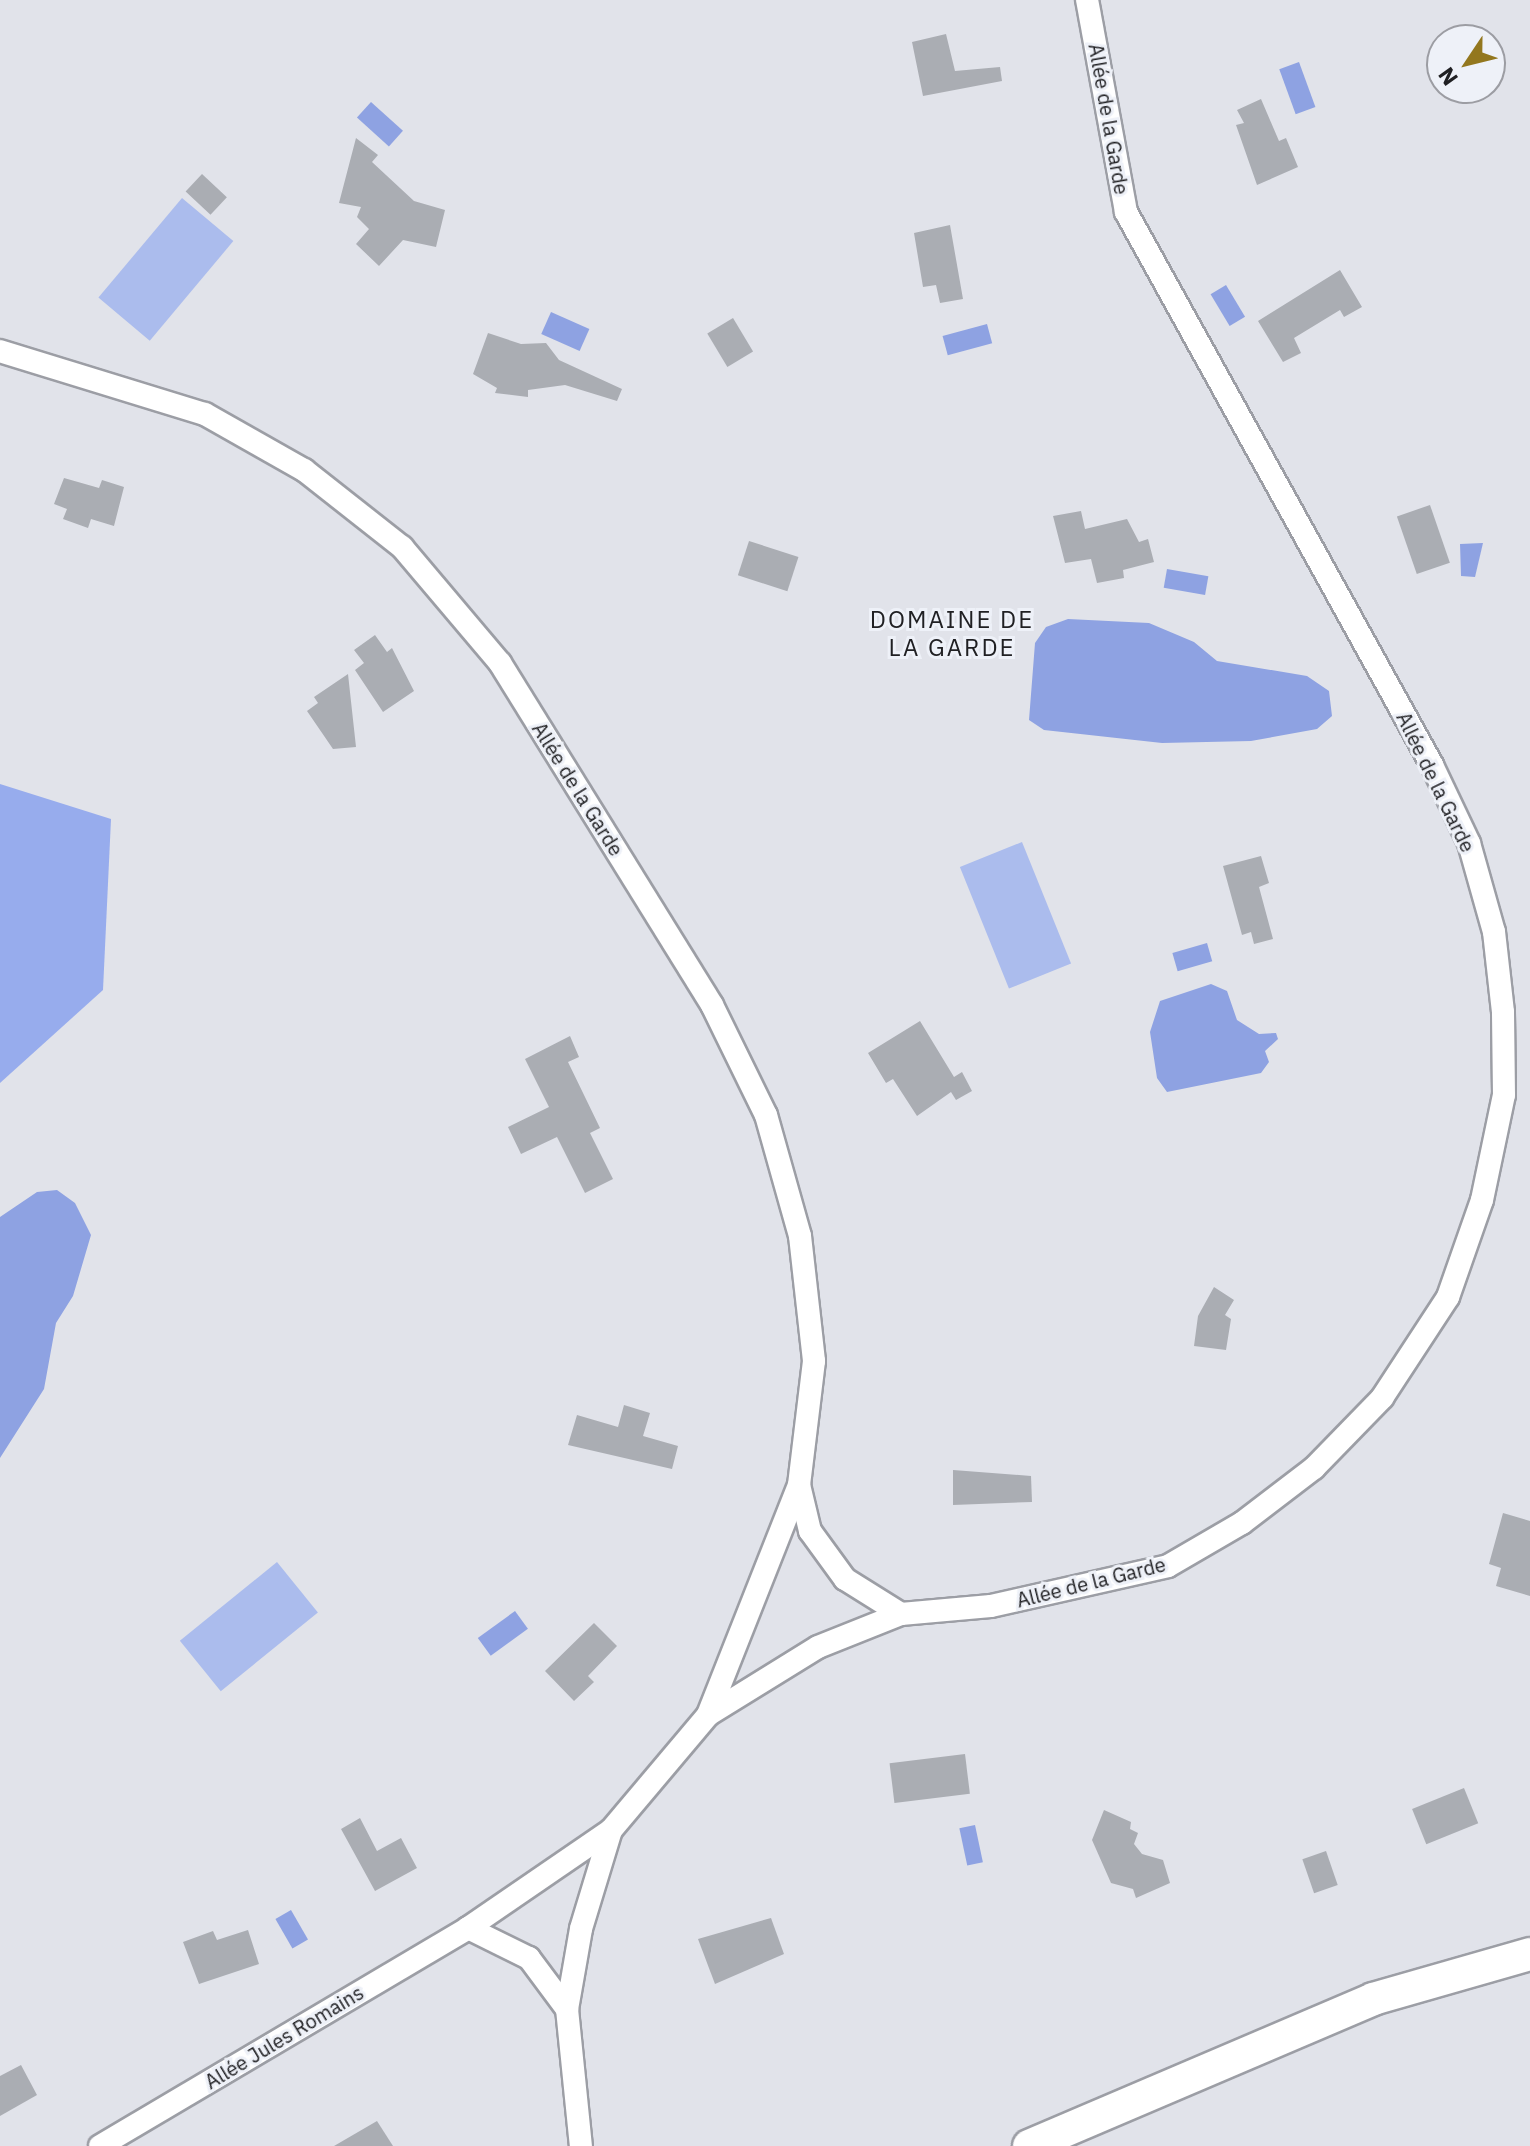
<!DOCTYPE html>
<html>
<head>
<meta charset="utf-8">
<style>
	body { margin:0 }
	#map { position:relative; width:1530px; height:2146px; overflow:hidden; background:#e1e3ea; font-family:"IBM Plex Sans",sans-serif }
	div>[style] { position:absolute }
	.green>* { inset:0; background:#abbced; transform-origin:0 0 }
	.forest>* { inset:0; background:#97aced }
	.water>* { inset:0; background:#8ea2e2; transform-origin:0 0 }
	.building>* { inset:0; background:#aaadb3; transform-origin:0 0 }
	.roads { filter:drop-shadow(2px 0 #9c9ea5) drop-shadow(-2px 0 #9c9ea5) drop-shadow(0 2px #9c9ea5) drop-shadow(0 -2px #9c9ea5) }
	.minor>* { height:22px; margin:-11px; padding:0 11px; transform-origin:11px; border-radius:11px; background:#fff }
	.secondary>* { height:32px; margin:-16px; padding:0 16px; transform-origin:16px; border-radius:16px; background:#fff }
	span { translate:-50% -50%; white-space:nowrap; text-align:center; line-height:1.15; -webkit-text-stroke:6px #eef1f8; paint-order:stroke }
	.street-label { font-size:20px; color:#202023 }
	.quarter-label { font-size:24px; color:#202023; letter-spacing:2px }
	.north { position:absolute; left:1426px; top:24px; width:80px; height:80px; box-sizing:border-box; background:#eef1f8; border:2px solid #9c9da3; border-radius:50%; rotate:235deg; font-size:22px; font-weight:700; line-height:32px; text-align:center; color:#202023 }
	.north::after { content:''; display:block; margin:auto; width:28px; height:36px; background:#93771e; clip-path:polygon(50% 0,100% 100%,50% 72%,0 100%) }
</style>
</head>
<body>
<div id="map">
	<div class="green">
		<div style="left:182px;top:198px;width:67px;height:130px;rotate:40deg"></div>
		<div style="left:1022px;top:842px;width:131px;height:67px;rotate:68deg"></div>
		<div style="left:277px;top:1562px;width:65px;height:125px;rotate:51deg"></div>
	</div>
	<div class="forest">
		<div style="clip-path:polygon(0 784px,111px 819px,103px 990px,0 1083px)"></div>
	</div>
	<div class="water">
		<div style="left:1299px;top:62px;width:48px;height:21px;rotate:70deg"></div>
		<div style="left:371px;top:102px;width:43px;height:21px;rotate:42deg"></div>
		<div style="left:1226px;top:285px;width:37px;height:18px;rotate:59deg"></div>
		<div style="left:551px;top:312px;width:42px;height:24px;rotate:24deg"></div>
		<div style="left:987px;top:324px;width:20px;height:46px;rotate:75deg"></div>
		<div style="clip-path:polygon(1483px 543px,1475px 577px,1461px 576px,1460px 544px)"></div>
		<div style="left:1167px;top:569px;width:42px;height:19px;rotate:10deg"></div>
		<div style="clip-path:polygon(1068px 619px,1149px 623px,1194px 642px,1217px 661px,1307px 676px,1329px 691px,1332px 716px,1317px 729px,1251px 741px,1162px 743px,1044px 730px,1029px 720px,1035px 643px,1046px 627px)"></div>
		<div style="left:1207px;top:943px;width:19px;height:36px;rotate:74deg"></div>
		<div style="clip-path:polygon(1211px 984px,1227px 991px,1237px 1020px,1259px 1034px,1276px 1033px,1278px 1039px,1265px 1051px,1269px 1062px,1261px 1073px,1167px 1092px,1157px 1078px,1150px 1032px,1160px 1001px)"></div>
		<div style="clip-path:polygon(57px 1190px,75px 1203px,91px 1235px,73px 1296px,56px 1323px,44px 1389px,0 1458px,0 1217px,37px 1192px)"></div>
		<div style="left:515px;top:1611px;width:22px;height:46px;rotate:54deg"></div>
		<div style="left:975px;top:1825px;width:38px;height:16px;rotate:78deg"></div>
		<div style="left:291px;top:1910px;width:34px;height:18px;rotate:60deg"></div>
	</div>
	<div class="building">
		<div style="clip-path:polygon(946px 34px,955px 71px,1000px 67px,1002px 81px,923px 96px,912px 42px)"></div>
		<div style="clip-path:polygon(1261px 99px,1279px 141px,1286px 138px,1298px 167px,1257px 185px,1236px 125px,1244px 123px,1237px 110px)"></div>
		<div style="clip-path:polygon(356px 138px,378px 155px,372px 162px,414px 201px,445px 210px,436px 247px,403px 240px,379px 266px,356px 244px,369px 229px,357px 217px,361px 207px,339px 203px)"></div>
		<div style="left:202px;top:174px;width:34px;height:24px;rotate:43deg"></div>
		<div style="clip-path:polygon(950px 225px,963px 299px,940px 303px,936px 285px,923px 287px,914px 233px)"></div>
		<div style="clip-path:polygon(1340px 270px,1362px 307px,1344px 317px,1340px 310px,1294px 338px,1301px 353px,1283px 362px,1258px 321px)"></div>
		<div style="left:733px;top:318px;width:39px;height:30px;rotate:59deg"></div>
		<div style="clip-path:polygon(488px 333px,521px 344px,546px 343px,559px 360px,622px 389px,617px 401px,565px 385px,528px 390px,528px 397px,495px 393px,497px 388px,473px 374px)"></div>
		<div style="clip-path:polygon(64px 478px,99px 488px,102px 480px,124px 487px,114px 526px,91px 519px,88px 528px,63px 519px,67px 509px,54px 504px)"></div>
		<div style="left:1430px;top:505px;width:61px;height:35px;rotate:71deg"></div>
		<div style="clip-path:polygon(1081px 511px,1085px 529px,1127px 519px,1139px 542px,1148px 539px,1154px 562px,1123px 570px,1124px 578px,1097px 583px,1091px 559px,1065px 563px,1053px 516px)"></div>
		<div style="left:749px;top:541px;width:52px;height:36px;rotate:18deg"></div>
		<div style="clip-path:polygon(375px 635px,387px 652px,392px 648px,414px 691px,383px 712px,355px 670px,364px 663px,354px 650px)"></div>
		<div style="clip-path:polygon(348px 674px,356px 747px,333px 749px,307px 711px,318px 703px,314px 697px)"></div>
		<div style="clip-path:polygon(1261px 856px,1269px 883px,1259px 887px,1273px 939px,1254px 944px,1251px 932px,1242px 935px,1223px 866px)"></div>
		<div style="clip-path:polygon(920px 1021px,954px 1077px,962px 1072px,972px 1091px,956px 1100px,951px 1092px,917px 1116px,893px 1079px,886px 1083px,868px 1053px)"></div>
		<div style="clip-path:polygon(570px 1036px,579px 1057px,568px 1062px,600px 1128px,590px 1133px,613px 1179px,585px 1193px,557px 1137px,521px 1154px,508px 1127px,549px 1107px,525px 1059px)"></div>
		<div style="clip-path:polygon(1214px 1287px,1234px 1300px,1225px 1315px,1231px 1319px,1226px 1350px,1194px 1346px,1198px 1316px)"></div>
		<div style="clip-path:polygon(624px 1405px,650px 1413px,643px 1436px,678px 1446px,672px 1469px,568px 1445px,577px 1415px,618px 1427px)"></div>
		<div style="clip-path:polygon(953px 1470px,1031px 1476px,1032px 1502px,953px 1505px)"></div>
		<div style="clip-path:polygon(1503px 1513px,1530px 1521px,1530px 1596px,1496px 1586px,1501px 1568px,1489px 1564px)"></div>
		<div style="clip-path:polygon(594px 1623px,617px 1646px,588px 1676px,594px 1682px,574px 1701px,545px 1671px)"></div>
		<div style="left:965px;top:1754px;width:40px;height:76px;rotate:83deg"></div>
		<div style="left:1464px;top:1788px;width:38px;height:56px;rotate:68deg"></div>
		<div style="clip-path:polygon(1104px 1810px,1131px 1822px,1130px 1829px,1138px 1833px,1134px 1844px,1142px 1854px,1163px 1860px,1170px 1883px,1136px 1898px,1133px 1889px,1111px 1883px,1092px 1840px)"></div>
		<div style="clip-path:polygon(360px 1818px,377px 1851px,401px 1838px,417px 1868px,375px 1891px,341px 1829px)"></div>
		<div style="left:1326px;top:1851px;width:36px;height:25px;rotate:71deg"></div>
		<div style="clip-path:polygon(771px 1918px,784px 1954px,715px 1984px,698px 1939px)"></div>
		<div style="clip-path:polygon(248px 1930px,259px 1964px,199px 1984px,183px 1942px,213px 1931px,217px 1940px)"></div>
		<div style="clip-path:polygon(21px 2065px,37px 2095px,0 2116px,0 2076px)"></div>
		<div style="clip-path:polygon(377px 2121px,393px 2146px,334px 2146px)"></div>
	</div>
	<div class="roads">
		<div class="minor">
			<div style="left:0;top:351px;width:214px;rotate:17.1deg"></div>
			<div style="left:205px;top:414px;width:114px;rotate:29.5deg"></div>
			<div style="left:304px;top:470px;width:125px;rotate:38.2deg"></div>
			<div style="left:402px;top:547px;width:152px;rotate:49.8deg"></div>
			<div style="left:500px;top:663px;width:402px;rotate:58.2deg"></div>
			<div style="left:712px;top:1005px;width:123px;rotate:63.9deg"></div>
			<div style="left:766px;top:1115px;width:126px;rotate:74.3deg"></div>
			<div style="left:800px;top:1236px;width:126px;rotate:83.6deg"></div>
			<div style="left:814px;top:1361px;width:125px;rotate:96.9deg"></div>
			<div style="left:799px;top:1485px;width:247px;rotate:111.6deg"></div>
			<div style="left:708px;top:1715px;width:150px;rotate:130.1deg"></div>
			<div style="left:611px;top:1830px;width:103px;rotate:106.9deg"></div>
			<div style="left:581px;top:1929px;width:81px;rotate:99.9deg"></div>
			<div style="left:567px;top:2009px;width:138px;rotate:84.2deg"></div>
			<div style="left:901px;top:1614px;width:90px;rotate:-5.1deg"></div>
			<div style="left:991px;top:1606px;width:181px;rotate:-12.7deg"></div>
			<div style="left:1168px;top:1566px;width:86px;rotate:-30.2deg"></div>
			<div style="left:1242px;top:1523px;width:91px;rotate:-37.4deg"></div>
			<div style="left:1314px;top:1468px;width:98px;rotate:-45.8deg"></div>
			<div style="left:1382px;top:1398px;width:121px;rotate:-56.8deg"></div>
			<div style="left:1448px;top:1297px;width:103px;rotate:-70.7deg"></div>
			<div style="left:1482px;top:1200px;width:107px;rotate:-78.2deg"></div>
			<div style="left:1504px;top:1095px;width:83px;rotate:-90.7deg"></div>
			<div style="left:1503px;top:1012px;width:81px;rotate:-96.4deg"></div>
			<div style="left:1494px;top:932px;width:92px;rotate:-105.7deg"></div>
			<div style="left:1469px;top:843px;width:86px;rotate:-115.4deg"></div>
			<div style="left:1432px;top:765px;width:632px;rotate:-118.96deg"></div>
			<div style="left:1126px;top:212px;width:216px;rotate:-100.4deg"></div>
			<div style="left:708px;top:1715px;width:129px;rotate:-31.7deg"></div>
			<div style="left:818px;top:1647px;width:89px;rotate:-21.7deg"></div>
			<div style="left:901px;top:1614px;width:66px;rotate:-148deg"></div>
			<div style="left:845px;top:1579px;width:59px;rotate:-126.1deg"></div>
			<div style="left:810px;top:1531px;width:47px;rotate:-103.4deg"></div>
			<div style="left:468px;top:1928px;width:68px;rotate:26.2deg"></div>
			<div style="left:529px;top:1958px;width:64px;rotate:53.3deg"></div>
			<div style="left:100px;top:2146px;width:428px;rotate:-30.6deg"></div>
			<div style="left:468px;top:1928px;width:173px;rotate:-34.4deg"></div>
		</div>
		<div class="secondary">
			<div style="left:1029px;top:2146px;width:374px;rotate:-23.1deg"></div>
			<div style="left:1373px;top:1999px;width:163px;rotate:-16deg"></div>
		</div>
	</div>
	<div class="street-label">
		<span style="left:1109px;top:119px;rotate:80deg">Allée de la Garde</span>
		<span style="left:1436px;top:782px;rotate:64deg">Allée de la Garde</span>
		<span style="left:578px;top:789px;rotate:58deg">Allée de la Garde</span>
		<span style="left:1091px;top:1582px;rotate:-14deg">Allée de la Garde</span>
		<span style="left:284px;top:2037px;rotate:-31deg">Allée Jules Romains</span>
	</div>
	<div class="quarter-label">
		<span style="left:952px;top:634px">DOMAINE DE<br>LA GARDE</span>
	</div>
	<div class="north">N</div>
</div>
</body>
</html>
